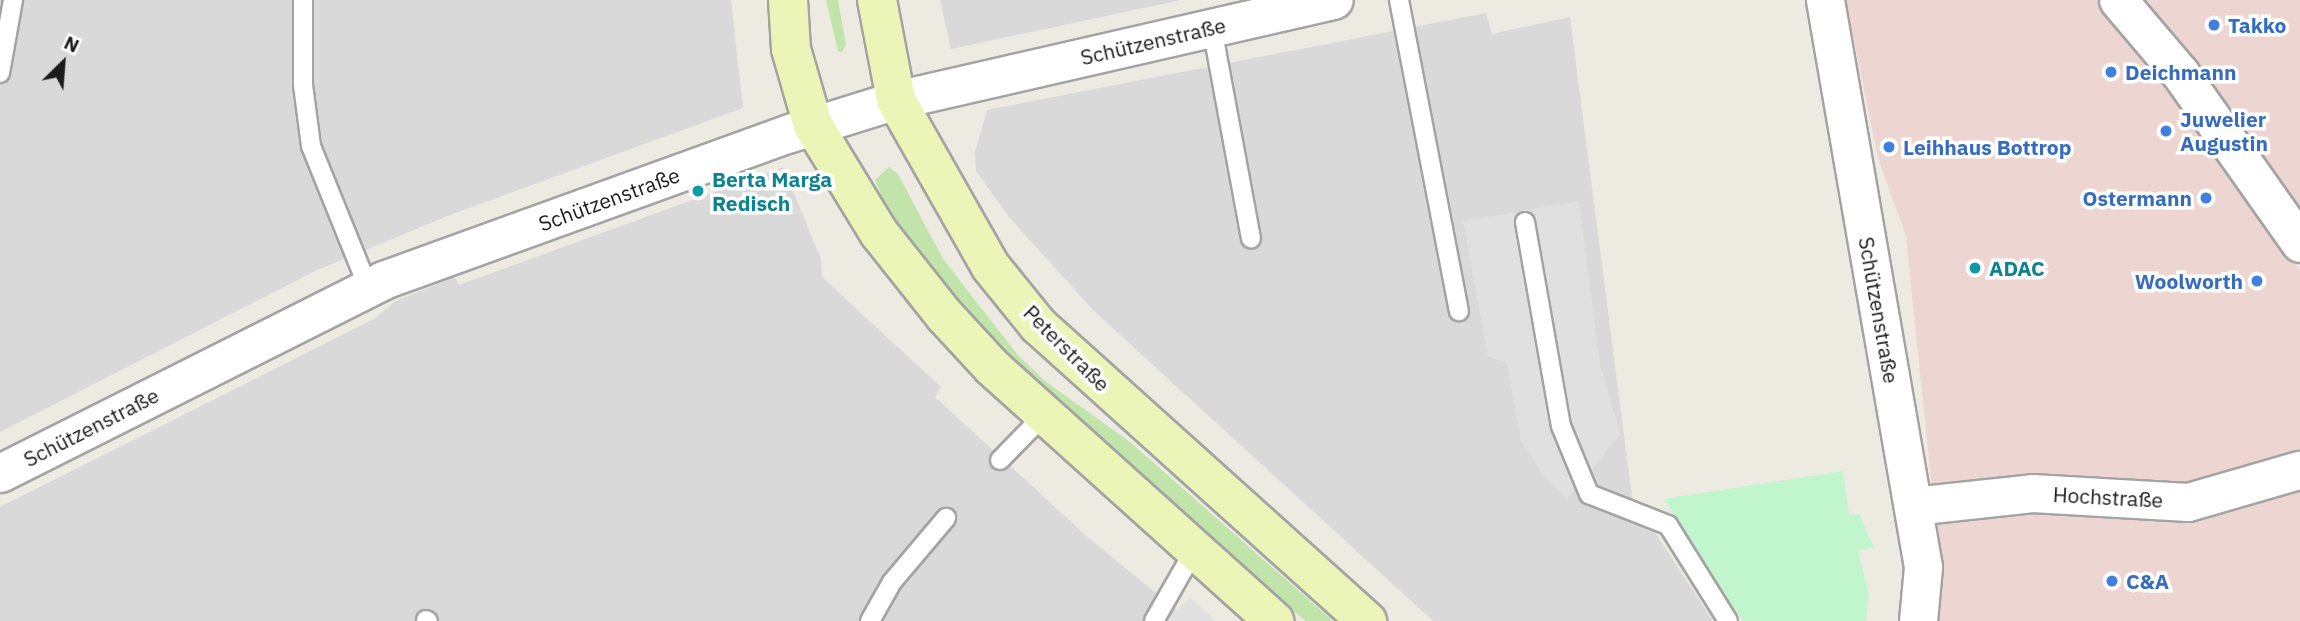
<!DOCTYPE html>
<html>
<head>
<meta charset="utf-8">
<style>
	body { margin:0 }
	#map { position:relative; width:2300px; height:621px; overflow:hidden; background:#edeae2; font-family:"IBM Plex Sans",sans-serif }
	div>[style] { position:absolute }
	.residential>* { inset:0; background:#dad9d9 }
	.commercial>* { inset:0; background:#edd6d2 }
	.grass>* { inset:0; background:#c1e4ab }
	.park>* { inset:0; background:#c1f5cb }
	.parking>* { inset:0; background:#e0e0e0 }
	.roads { filter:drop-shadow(2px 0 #a3a3a3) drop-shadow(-2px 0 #a3a3a3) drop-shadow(0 2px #a3a3a3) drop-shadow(0 -2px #a3a3a3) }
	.lane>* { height:18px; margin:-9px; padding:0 9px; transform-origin:9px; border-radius:9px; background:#fff }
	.street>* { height:37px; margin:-18.5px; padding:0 18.5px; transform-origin:18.5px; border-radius:18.5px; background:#fff }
	.secondary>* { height:38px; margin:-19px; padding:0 19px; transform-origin:19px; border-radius:19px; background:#ebf5b8 }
	.dots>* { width:19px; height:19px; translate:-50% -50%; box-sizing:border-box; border:4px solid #fff; border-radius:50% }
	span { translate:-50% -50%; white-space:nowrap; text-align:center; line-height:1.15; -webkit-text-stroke:7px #fff; paint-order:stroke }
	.shop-label { font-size:21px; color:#366cbe; font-weight:700 }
	.left { translate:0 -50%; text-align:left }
	.right { translate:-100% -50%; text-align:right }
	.street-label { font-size:21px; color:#1c1c1c }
	.culture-label { font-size:21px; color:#0d838f; font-weight:700 }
	.north { position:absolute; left:28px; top:28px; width:70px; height:70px; -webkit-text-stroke:5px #fff; paint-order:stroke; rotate:25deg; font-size:19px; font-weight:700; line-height:28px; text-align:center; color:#1c1c1c }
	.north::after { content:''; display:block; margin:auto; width:24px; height:32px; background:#1c1c1c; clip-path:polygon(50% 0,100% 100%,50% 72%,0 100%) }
</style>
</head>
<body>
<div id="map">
	<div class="residential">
		<div style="clip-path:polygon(0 0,731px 0,743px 108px,450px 215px,315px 271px,0 432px)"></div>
		<div style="clip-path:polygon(940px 0,1181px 0,951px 49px)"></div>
		<div style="clip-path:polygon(1486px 13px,1492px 34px,1570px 17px,1632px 497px,1713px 621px,1433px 621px,1094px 311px,1009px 217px,976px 171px,975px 152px,987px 110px)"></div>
		<div style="clip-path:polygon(783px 167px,821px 259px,822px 277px,941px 387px,935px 397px,1091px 540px,1177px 610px,1167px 621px,0 621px,0 507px,376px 318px,395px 301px,454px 277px,459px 285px)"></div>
	</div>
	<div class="commercial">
		<div style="clip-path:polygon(1846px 0,2097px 0,2171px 81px,2300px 270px,2300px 461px,2183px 493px,1933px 499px,1906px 236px,1878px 158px)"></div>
		<div style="clip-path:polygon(2131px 0,2300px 0,2300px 227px)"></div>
		<div style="clip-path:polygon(2300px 474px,2300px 621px,1936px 621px,1940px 600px,1928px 514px)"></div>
	</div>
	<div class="grass">
		<div style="clip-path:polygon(826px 0,838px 0,846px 45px,842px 52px,838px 51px)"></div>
		<div style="clip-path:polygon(889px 167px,898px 174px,943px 259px,1017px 354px,1045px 381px,1130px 442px,1333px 621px,1306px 621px,1284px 604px,994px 348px,893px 223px,875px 180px)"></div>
	</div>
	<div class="park">
		<div style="clip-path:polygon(1843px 471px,1849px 515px,1859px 514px,1874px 548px,1858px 550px,1869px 594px,1866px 621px,1743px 621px,1664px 499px)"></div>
	</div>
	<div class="parking">
		<div style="clip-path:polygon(1579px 201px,1600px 366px,1621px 434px,1567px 499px,1542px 473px,1521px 441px,1507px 363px,1488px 357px,1463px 221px)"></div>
		<div style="clip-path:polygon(1190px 597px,1215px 621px,1167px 621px)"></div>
	</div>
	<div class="roads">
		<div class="lane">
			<div style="left:303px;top:0;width:85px;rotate:90deg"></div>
			<div style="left:303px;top:85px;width:62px;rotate:82.5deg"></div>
			<div style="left:311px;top:146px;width:152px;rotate:68deg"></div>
			<div style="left:1399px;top:0;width:317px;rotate:79.1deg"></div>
			<div style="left:1212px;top:28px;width:214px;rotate:79.5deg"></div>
			<div style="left:0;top:73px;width:74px;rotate:-79.9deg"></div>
			<div style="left:1525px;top:222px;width:207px;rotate:80deg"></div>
			<div style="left:1561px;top:426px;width:74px;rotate:67.6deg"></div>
			<div style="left:1589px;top:494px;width:85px;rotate:21.4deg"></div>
			<div style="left:1668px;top:525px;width:113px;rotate:58deg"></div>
			<div style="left:1000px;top:460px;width:62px;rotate:-45.7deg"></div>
			<div style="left:426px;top:620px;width:2px;rotate:27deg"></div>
			<div style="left:870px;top:621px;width:45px;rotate:-60.6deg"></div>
			<div style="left:892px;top:582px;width:84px;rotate:-49.8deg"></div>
			<div style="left:1154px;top:621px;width:83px;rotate:-60.3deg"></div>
		</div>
		<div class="street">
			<div style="left:1825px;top:0;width:575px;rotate:80.19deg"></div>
			<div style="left:1923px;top:567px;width:54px;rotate:95.3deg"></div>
			<div style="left:2118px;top:0;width:96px;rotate:49.7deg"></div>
			<div style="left:2180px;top:73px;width:208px;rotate:54.8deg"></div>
			<div style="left:0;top:473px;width:429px;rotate:-26.7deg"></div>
			<div style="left:383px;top:280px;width:433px;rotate:-19.9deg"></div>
			<div style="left:790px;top:133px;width:111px;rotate:-17.3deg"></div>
			<div style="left:896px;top:100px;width:449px;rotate:-12.9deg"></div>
			<div style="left:1913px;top:506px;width:120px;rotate:-6.2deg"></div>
			<div style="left:2032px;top:493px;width:156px;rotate:3.3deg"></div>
			<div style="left:2188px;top:502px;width:116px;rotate:-16.1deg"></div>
		</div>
		<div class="secondary">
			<div style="left:788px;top:0;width:49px;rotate:86.5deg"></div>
			<div style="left:791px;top:49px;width:79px;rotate:73.9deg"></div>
			<div style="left:813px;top:125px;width:127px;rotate:58.6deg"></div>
			<div style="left:879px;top:233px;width:105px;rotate:51.6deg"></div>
			<div style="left:944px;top:315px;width:71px;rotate:47.3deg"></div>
			<div style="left:992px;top:367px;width:380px;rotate:42deg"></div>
			<div style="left:877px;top:0;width:102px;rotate:79.2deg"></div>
			<div style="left:896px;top:100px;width:192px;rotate:60.4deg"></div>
			<div style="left:991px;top:267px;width:75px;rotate:51deg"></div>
			<div style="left:1038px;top:325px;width:443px;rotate:42deg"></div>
		</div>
	</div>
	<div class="dots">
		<div style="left:2214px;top:25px;background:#3f7fe0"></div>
		<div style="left:2111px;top:72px;background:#3f7fe0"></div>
		<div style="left:2166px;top:131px;background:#3f7fe0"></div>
		<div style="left:1889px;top:147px;background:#3f7fe0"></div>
		<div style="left:698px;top:191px;background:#0f9aa8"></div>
		<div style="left:2206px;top:198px;background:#3f7fe0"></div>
		<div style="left:1975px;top:268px;background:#0f9aa8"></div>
		<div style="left:2257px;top:281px;background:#3f7fe0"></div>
		<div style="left:2112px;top:581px;background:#3f7fe0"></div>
	</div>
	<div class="shop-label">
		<span class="left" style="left:2228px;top:25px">Takko</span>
		<span class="left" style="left:2125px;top:72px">Deichmann</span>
		<span class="left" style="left:2180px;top:131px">Juwelier<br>Augustin</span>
		<span class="left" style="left:1903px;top:147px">Leihhaus Bottrop</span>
		<span class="right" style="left:2192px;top:198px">Ostermann</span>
		<span class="right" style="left:2243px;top:281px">Woolworth</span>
		<span class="left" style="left:2126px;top:581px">C&amp;A</span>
	</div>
	<div class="street-label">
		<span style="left:1153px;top:41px;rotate:-13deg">Schützenstraße</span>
		<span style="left:609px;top:199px;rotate:-20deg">Schützenstraße</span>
		<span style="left:1879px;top:310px;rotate:80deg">Schützenstraße</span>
		<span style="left:1067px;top:348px;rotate:45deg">Peterstraße</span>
		<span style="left:91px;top:427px;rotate:-27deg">Schützenstraße</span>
		<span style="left:2108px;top:497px;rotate:3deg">Hochstraße</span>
	</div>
	<div class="culture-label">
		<span class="left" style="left:712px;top:191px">Berta Marga<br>Redisch</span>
		<span class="left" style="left:1989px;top:268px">ADAC</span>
	</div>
	<div class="north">N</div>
</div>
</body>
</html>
